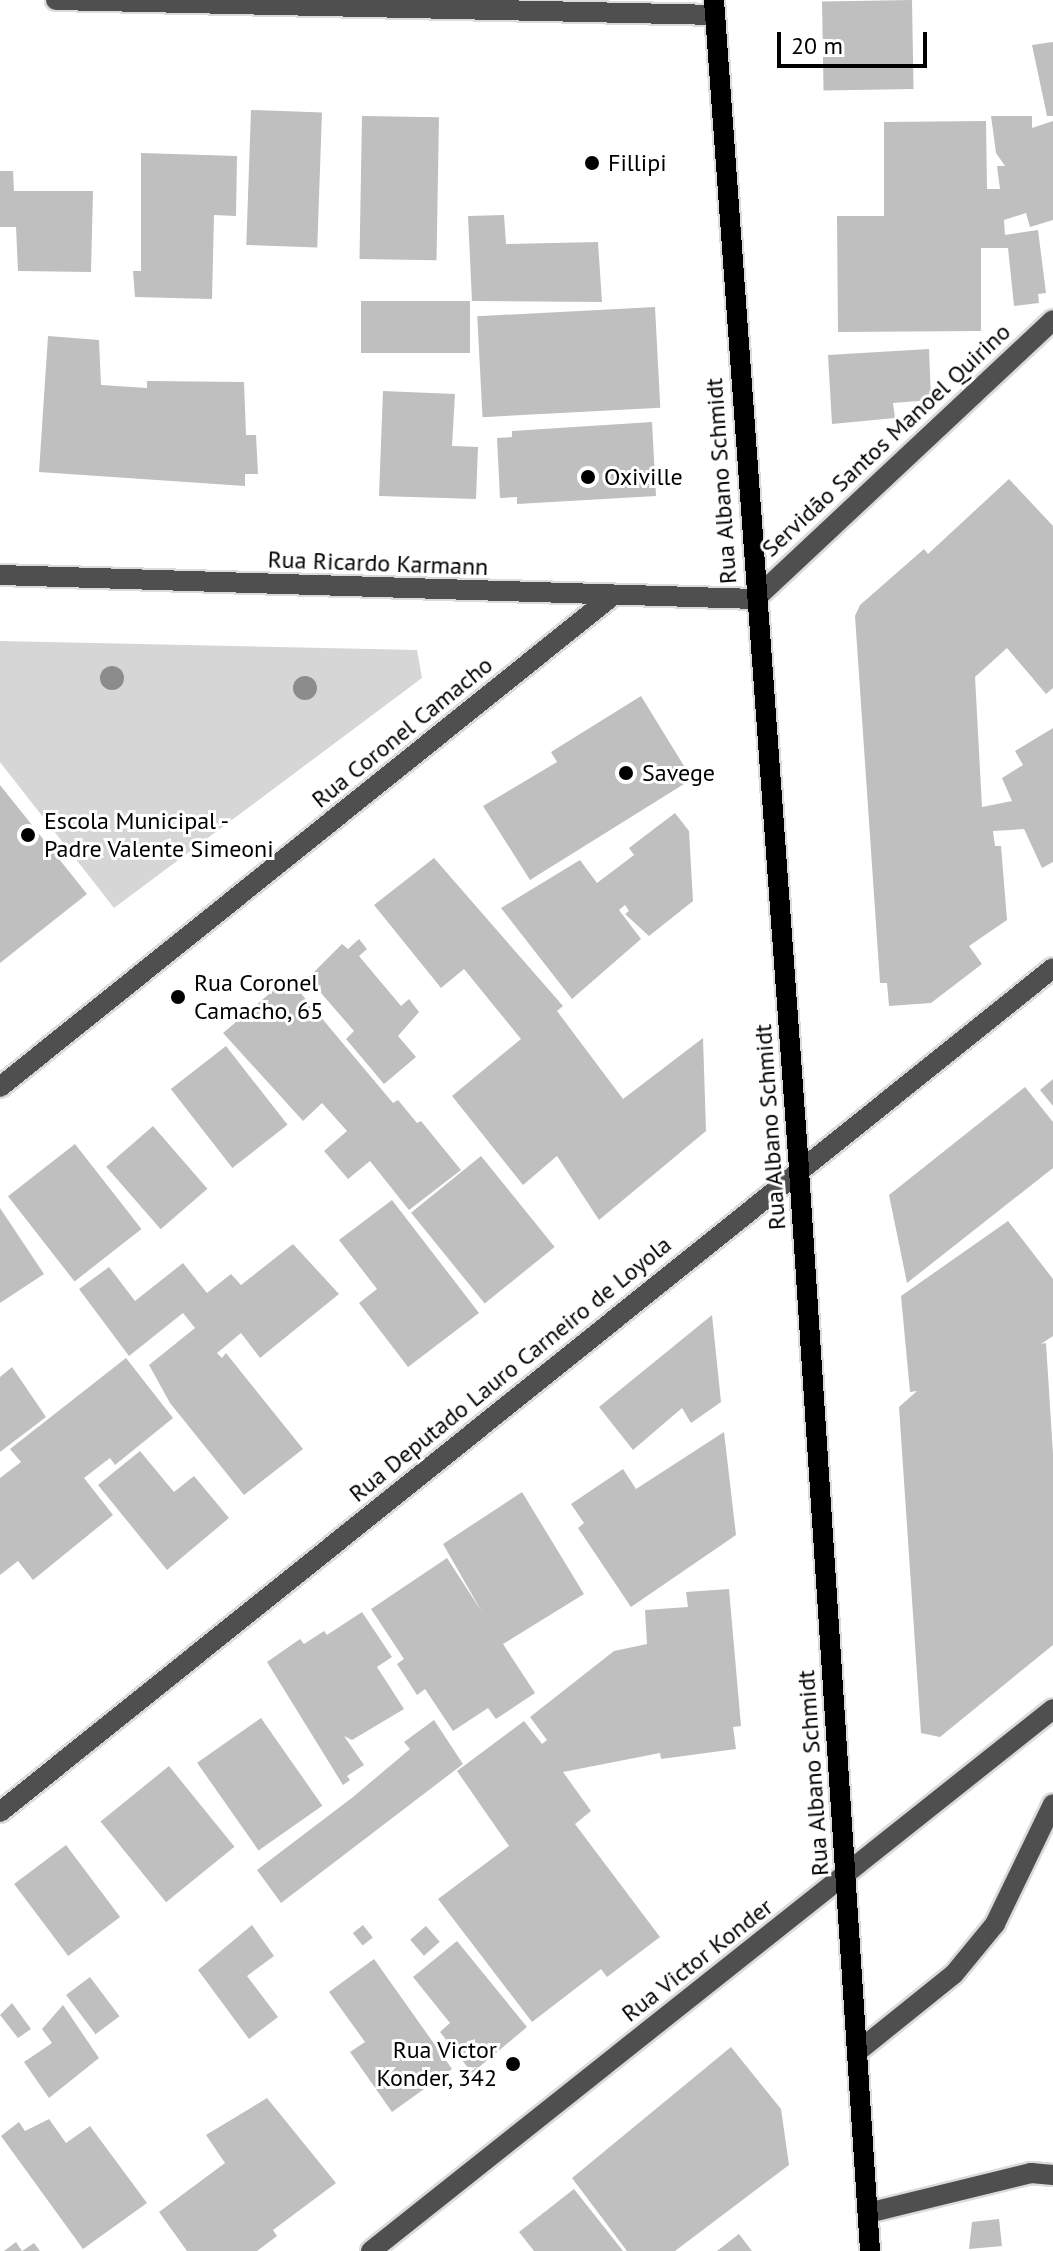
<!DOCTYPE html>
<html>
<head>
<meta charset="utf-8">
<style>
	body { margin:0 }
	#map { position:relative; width:1053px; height:2251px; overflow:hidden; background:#fff; font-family:"PT Sans",sans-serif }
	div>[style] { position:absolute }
	.green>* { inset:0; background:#d6d6d6 }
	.building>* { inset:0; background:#bfbfbf; transform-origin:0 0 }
	.roads { filter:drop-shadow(2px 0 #dbdbdb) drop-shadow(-2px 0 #dbdbdb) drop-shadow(0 2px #dbdbdb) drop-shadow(0 -2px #dbdbdb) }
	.minor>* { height:20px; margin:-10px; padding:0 10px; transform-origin:10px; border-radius:10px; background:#4f4f4f }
	.major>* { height:20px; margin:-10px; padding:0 10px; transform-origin:10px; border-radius:10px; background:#000 }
	.trees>* { width:24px; height:24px; margin:-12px; border-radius:50%; background:#8c8c8c }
	.dots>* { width:22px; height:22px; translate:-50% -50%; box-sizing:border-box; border:4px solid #fff; border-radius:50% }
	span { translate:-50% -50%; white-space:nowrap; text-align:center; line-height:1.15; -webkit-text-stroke:6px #fff; paint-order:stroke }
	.poi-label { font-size:24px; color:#000 }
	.left { translate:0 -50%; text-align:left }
	.right { translate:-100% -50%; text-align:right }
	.street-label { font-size:24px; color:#000 }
	.scale { position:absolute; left:777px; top:32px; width:150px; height:36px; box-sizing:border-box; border:4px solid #000; border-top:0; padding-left:10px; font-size:24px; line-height:28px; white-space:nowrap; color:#000; -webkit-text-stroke:6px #fff; paint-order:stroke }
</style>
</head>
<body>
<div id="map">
	<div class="green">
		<div style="clip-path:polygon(0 641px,417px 650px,422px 678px,114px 908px,0 762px)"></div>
	</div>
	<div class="building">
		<div style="left:912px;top:0;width:89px;height:90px;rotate:89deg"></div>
		<div style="clip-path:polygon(1053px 42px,1053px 116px,1047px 116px,1032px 45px)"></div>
		<div style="left:251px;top:110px;width:71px;height:135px;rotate:2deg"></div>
		<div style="left:362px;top:116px;width:77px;height:143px;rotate:1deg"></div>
		<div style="clip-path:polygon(991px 116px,1032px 116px,1032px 128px,1053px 121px,1053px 220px,1030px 227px,1026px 213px,1004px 220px,1005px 235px,1038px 230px,1046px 293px,1038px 294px,1039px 303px,1014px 306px,1008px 248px,981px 248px,981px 331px,838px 332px,837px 216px,884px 216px,884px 122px,986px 121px,987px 189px,1000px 189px,997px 166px,1005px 166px,996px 153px)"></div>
		<div style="clip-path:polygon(141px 153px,237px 156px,236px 216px,214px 215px,212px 299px,135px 297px,133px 271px,141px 271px)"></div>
		<div style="clip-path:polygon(0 171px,13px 171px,14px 191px,93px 191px,91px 272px,18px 271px,16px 227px,0 227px)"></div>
		<div style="clip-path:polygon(504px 215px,506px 244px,598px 242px,602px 302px,472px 301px,468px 216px)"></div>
		<div style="left:361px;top:301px;width:109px;height:52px"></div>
		<div style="left:655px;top:307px;width:101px;height:178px;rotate:87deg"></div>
		<div style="clip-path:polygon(48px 336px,99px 340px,101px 385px,147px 388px,147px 381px,244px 382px,246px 435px,256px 435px,258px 474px,245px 474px,245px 486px,39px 472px)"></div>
		<div style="clip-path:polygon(929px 349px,931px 400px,893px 403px,895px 418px,832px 424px,828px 355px)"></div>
		<div style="clip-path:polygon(383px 391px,455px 394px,452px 446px,478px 447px,476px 499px,379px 496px)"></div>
		<div style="clip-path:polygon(652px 422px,656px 496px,517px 504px,517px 497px,500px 498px,497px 438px,512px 437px,512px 431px)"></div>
		<div style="clip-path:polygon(1009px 479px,1053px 526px,1053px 688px,1046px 694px,1007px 648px,975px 677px,982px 807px,1012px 801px,1002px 778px,1023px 765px,1015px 751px,1053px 728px,1053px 862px,1042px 868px,1024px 829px,993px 831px,995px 846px,1001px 846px,1007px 920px,969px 946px,982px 964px,931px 1003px,889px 1006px,887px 983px,880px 983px,855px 616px,860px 605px,924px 549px,928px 554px)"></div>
		<div style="clip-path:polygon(641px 696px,692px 779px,530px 880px,483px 806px,557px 762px,551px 752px)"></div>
		<div style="clip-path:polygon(0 785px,87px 894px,0 963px)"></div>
		<div style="clip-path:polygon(675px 813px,689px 831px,693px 901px,649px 936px,625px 914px,629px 911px,625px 905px,619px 910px,641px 939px,572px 999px,501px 908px,580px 860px,597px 883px,634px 855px,629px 848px)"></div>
		<div style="clip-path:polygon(434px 858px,563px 1006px,557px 1011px,623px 1099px,703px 1038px,706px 1131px,599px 1220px,557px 1156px,523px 1185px,452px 1096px,521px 1039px,464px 969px,441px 988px,374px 905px)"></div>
		<div style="clip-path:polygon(359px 939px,367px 949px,359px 956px,401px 1006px,409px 999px,419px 1012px,398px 1036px,416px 1057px,384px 1084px,346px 1039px,354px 1031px,308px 978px,342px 944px,348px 949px)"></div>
		<div style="clip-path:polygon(288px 978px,393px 1103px,398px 1100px,417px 1123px,421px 1121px,461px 1170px,409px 1210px,370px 1161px,348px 1179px,324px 1151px,347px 1131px,322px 1103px,303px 1121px,223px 1033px)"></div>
		<div style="left:226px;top:1046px;width:100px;height:70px;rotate:52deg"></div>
		<div style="clip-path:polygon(1053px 1079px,1053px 1106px,1040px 1090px)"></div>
		<div style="clip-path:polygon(1025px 1087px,1053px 1122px,1053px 1168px,907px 1283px,889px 1195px)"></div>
		<div style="left:153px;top:1126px;width:83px;height:62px;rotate:49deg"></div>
		<div style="left:75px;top:1144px;width:108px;height:85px;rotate:52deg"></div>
		<div style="left:481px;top:1156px;width:117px;height:90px;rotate:51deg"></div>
		<div style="clip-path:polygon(392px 1200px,479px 1313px,408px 1367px,359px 1303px,377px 1289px,339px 1240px)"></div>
		<div style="clip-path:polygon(0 1208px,44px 1274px,0 1303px)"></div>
		<div style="clip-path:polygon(1008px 1221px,1053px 1279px,1053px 1336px,1041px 1344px,1046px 1343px,1053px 1454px,1053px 1645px,940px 1737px,921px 1733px,899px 1407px,917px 1391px,910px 1392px,901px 1296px)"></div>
		<div style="clip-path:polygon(293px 1244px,339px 1294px,260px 1358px,241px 1333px,217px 1353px,222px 1358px,226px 1353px,303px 1449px,244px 1495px,170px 1403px,149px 1365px,195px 1328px,183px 1313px,129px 1356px,79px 1289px,109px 1267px,135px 1301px,183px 1263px,207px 1293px,231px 1274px,241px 1285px)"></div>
		<div style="clip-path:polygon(712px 1315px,721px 1402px,691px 1423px,682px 1408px,633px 1450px,599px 1407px)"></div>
		<div style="clip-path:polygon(126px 1358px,173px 1418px,115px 1465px,110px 1458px,84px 1478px,113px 1515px,33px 1580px,18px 1561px,0 1575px,0 1478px,21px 1462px,10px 1449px)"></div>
		<div style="clip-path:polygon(12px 1367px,46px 1417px,0 1452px,0 1377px)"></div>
		<div style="clip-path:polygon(724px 1432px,736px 1535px,631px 1607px,578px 1528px,584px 1523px,571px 1504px,623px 1469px,636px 1489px)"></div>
		<div style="clip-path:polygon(140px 1451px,174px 1492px,194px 1476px,229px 1518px,167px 1570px,98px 1485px)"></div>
		<div style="clip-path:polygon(522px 1492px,584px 1594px,503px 1644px,535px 1693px,496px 1719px,488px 1708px,453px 1731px,425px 1689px,417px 1695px,397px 1664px,404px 1659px,371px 1609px,447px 1558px,482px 1612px,443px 1544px)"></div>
		<div style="clip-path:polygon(729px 1589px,741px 1726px,733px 1727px,736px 1749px,661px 1759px,660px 1753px,563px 1772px,591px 1811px,575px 1824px,660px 1937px,607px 1977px,601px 1969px,532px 2022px,438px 1899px,509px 1846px,457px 1771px,524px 1721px,542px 1744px,547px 1740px,530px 1717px,614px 1651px,647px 1644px,645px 1610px,688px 1607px,686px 1592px)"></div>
		<div style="clip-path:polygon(362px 1612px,392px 1657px,377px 1667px,404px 1709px,352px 1740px,344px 1736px,364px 1765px,347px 1776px,350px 1780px,343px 1785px,267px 1662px,300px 1639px,304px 1644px,324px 1631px,327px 1635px)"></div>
		<div style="left:261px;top:1718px;width:107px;height:78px;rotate:55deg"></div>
		<div style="clip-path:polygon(434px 1720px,463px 1764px,281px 1903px,257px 1870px,353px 1797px,410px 1749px,404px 1742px)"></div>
		<div style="left:169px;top:1766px;width:104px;height:88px;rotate:51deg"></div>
		<div style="left:66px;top:1845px;width:90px;height:65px;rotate:53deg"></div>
		<div style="clip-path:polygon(252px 1925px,274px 1956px,247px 1976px,278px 2017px,249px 2039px,198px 1970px)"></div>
		<div style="left:363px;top:1925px;width:16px;height:13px;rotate:52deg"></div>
		<div style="left:426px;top:1926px;width:21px;height:21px;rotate:49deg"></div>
		<div style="clip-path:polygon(457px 1941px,527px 2027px,472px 2073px,440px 2032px,450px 2023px,413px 1977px)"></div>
		<div style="clip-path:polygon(374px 1959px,452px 2069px,392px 2112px,350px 2052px,365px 2042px,329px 1992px)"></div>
		<div style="left:90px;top:1977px;width:49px;height:30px;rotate:53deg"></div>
		<div style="clip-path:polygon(12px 2003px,31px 2029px,18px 2038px,0 2015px)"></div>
		<div style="clip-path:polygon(63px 2005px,99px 2058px,49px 2098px,24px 2062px,52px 2043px,42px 2029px)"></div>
		<div style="clip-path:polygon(731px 2047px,781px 2109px,789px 2165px,675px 2251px,627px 2251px,572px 2178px)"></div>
		<div style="clip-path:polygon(267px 2098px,336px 2183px,273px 2230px,277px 2236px,257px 2251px,187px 2251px,159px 2212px,225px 2163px,206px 2135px)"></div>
		<div style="clip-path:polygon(49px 2119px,66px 2143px,90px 2126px,147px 2203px,83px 2249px,1px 2136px,19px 2122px,25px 2131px)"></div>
		<div style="clip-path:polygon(574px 2189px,623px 2251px,534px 2251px,519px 2232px)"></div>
		<div style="clip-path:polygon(999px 2219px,1002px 2246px,969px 2249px,972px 2222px)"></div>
		<div style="clip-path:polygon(739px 2234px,752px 2251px,717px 2251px)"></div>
		<div style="clip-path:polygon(16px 2242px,22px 2251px,4px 2251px)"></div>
		<div style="clip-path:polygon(34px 2243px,40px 2251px,22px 2251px)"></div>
	</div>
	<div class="roads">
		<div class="minor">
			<div style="left:56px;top:0;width:659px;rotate:1.3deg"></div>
			<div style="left:0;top:575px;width:755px;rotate:1.82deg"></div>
			<div style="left:755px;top:599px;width:408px;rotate:-43.1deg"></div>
			<div style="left:0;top:1087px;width:783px;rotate:-38.73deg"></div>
			<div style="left:0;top:1812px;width:1349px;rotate:-38.71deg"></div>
			<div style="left:857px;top:2052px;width:124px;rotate:-38.8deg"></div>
			<div style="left:954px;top:1974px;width:65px;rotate:-50.6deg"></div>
			<div style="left:995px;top:1924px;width:133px;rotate:-64.2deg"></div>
			<div style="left:868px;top:2213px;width:168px;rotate:-13.8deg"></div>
			<div style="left:1031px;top:2173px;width:22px;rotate:5deg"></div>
			<div style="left:371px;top:2251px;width:871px;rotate:-38.47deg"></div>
		</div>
		<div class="major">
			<div style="left:714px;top:0;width:1173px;rotate:85.84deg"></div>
			<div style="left:799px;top:1170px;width:1083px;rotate:86.24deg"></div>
		</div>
	</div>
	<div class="trees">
		<div style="left:112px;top:678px"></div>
		<div style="left:305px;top:688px"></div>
	</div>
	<div class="dots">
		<div style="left:592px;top:163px;background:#000"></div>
		<div style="left:588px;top:477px;background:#000"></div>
		<div style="left:626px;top:773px;background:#000"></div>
		<div style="left:28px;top:835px;background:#000"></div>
		<div style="left:178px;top:997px;background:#000"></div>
		<div style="left:513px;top:2064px;background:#000"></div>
	</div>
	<div class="poi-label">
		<span class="left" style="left:608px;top:163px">Fillipi</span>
		<span class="left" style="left:604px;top:477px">Oxiville</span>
		<span class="left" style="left:642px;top:773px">Savege</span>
		<span class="left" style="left:44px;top:835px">Escola Municipal -<br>Padre Valente Simeoni</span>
		<span class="left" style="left:194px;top:997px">Rua Coronel<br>Camacho, 65</span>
		<span class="right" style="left:497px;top:2064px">Rua Victor<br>Konder, 342</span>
	</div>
	<div class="street-label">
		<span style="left:886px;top:440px;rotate:-43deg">Servidão Santos Manoel Quirino</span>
		<span style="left:721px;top:481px;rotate:-94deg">Rua Albano Schmidt</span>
		<span style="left:378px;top:563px;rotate:2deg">Rua Ricardo Karmann</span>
		<span style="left:402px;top:732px;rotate:-39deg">Rua Coronel Camacho</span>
		<span style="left:770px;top:1127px;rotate:-94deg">Rua Albano Schmidt</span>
		<span style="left:510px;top:1369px;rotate:-39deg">Rua Deputado Lauro Carneiro de Loyola</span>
		<span style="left:813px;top:1773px;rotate:-94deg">Rua Albano Schmidt</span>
		<span style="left:697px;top:1960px;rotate:-38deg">Rua Victor Konder</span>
	</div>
	<div class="scale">20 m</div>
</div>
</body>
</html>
